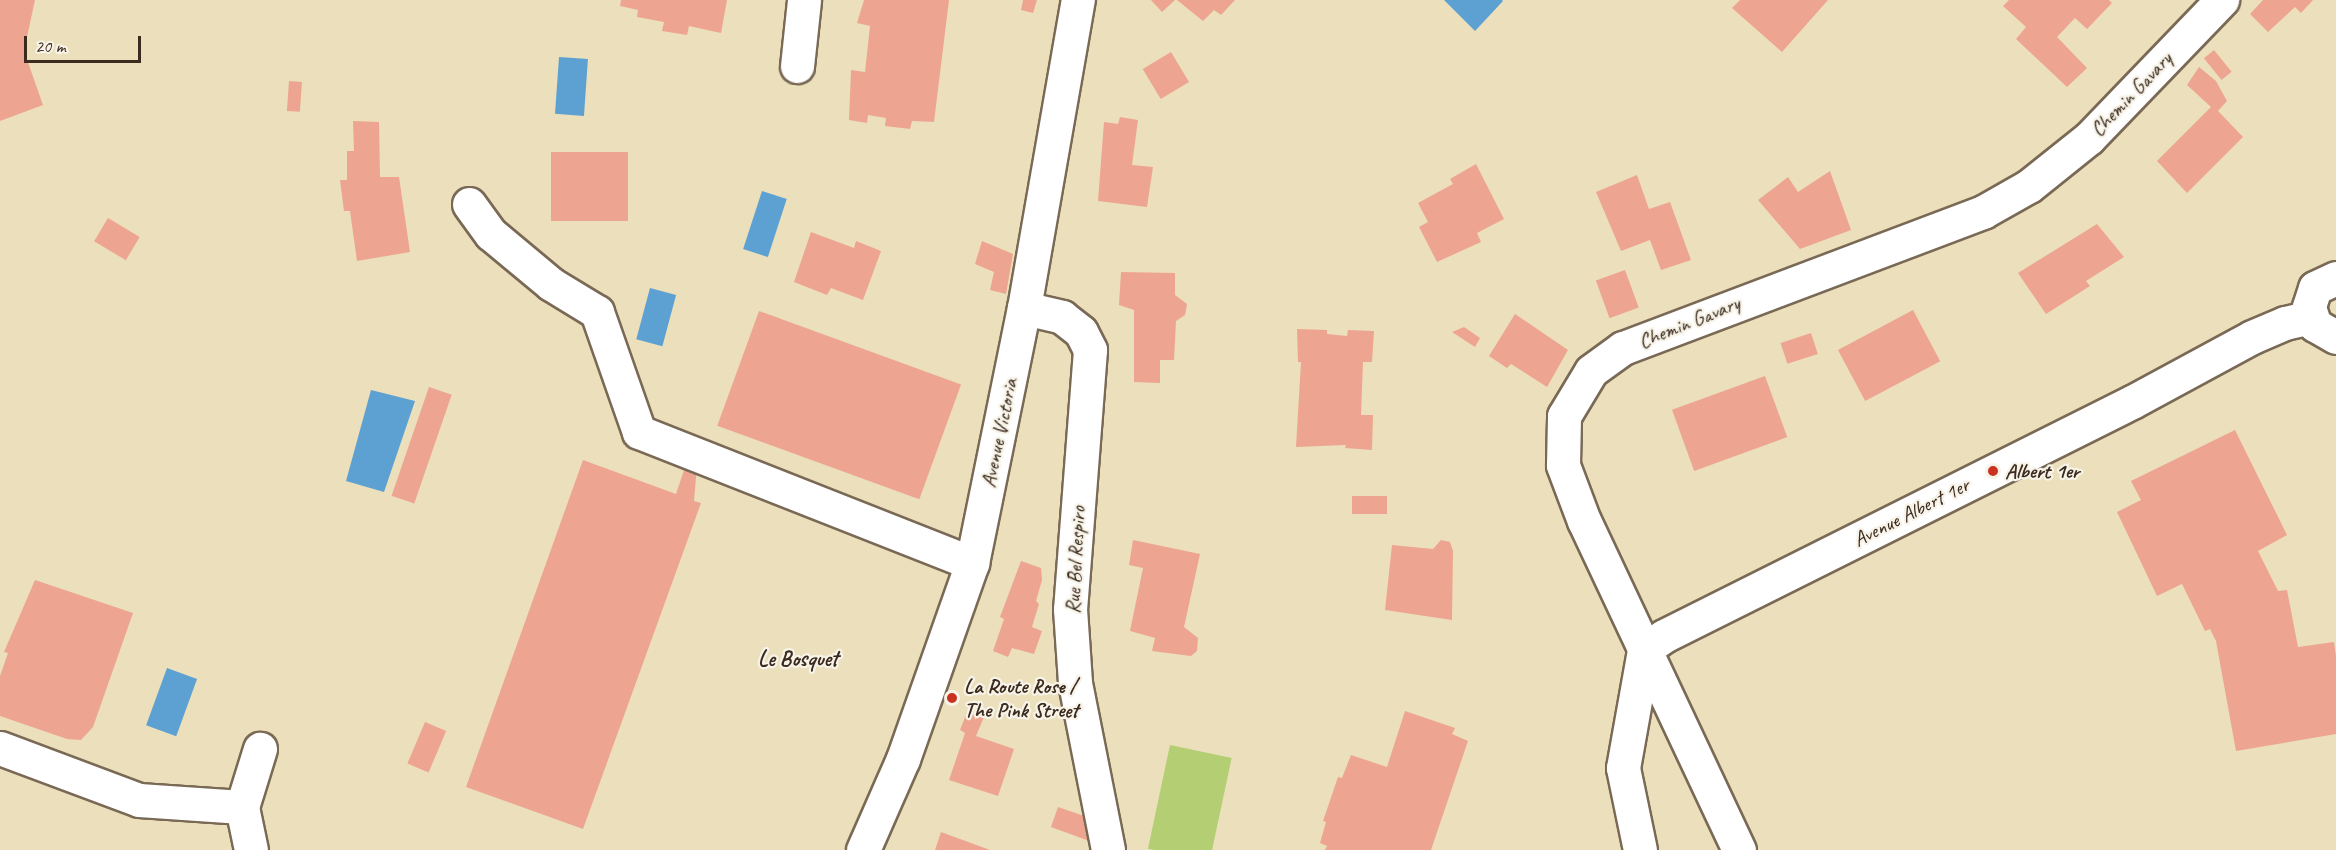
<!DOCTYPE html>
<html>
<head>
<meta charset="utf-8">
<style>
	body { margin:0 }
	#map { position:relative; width:2336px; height:850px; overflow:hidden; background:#ebdfbc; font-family:Caveat,sans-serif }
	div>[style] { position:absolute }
	.green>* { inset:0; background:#b4ce74; transform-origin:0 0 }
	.water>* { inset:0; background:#5ca1d1; transform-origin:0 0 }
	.building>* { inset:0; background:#eda591; transform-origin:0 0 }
	.roads { filter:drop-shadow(2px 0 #796955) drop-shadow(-2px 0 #796955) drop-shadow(0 2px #796955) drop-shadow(0 -2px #796955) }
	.minor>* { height:33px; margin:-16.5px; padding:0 16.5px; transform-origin:16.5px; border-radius:16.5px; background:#fff }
	.dots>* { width:16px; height:16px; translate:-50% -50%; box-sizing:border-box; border:3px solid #f7f3e8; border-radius:50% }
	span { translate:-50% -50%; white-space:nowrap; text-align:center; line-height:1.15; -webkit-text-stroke:4.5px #f7f3e8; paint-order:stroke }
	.street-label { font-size:21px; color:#3b2a1e }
	.poi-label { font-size:21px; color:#3b2a1e; font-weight:700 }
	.left { translate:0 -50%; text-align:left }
	.neighbourhood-label { font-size:22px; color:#3b2a1e; font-weight:700 }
	.scale { position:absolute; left:24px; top:36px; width:117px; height:27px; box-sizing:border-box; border:3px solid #3b2a1e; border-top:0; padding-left:8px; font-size:18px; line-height:21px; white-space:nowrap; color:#3b2a1e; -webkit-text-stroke:4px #f7f3e8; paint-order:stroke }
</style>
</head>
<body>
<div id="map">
	<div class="green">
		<div style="left:1170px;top:745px;width:63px;height:106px;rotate:12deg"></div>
	</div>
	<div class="water">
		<div style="clip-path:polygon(1444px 0,1502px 0,1503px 1px,1475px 31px)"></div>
		<div style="left:559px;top:57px;width:29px;height:57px;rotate:4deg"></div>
		<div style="left:762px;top:191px;width:26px;height:61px;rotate:18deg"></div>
		<div style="left:650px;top:288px;width:27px;height:53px;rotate:15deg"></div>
		<div style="clip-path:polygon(371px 390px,415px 401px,384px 492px,346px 481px)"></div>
		<div style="left:167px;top:668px;width:32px;height:61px;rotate:20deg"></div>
	</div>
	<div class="building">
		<div style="clip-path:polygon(0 0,35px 0,24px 51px,43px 105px,0 121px)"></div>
		<div style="clip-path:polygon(621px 0,727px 0,721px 33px,689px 26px,687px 35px,662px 31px,664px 22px,637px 17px,638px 10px,620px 6px)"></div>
		<div style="clip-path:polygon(864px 0,949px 0,934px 122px,912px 121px,910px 129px,885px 126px,886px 118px,868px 115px,867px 123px,849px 120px,851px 70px,865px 72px,870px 26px,857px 23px)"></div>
		<div style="clip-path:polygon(1023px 0,1037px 0,1033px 13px,1021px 10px)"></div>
		<div style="clip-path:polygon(1151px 0,1175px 0,1162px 12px)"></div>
		<div style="clip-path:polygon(1177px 0,1235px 0,1221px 15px,1214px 10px,1203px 21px)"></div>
		<div style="clip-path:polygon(1740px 0,1828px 0,1782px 52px,1732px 8px)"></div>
		<div style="clip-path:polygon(2009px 0,2109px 0,2112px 3px,2087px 29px,2075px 18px,2057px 37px,2087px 68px,2067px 87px,2016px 39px,2026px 27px,2003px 6px)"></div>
		<div style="clip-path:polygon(2263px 0,2313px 0,2301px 13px,2295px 7px,2268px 32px,2250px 14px)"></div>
		<div style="left:2214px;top:50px;width:28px;height:13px;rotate:51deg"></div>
		<div style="left:1171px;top:52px;width:35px;height:33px;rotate:59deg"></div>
		<div style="clip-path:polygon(2199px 67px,2216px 81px,2227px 101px,2218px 111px,2243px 137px,2187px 193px,2157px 161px,2211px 107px,2187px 85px)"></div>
		<div style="left:289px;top:81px;width:13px;height:30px;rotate:4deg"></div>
		<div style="clip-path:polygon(1120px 117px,1138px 120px,1132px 165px,1153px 167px,1147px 207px,1098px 201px,1104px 122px,1118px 124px)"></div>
		<div style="clip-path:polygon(353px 121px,379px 122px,380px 177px,399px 177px,410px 252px,357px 261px,350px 211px,344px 211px,340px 180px,347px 180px,347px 151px,354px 151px)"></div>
		<div style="left:551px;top:152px;width:77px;height:69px"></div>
		<div style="clip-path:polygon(1476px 164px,1504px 219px,1477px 233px,1481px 242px,1437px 262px,1419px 227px,1428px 222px,1418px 203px,1453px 184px,1450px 179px)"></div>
		<div style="clip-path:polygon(1830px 171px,1851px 230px,1800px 249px,1758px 200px,1788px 177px,1798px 192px)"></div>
		<div style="clip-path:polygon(1637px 175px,1649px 209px,1670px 202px,1691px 260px,1661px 270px,1650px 240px,1621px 251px,1596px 192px)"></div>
		<div style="left:108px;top:218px;width:37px;height:27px;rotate:31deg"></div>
		<div style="clip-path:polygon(2097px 224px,2124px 257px,2086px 281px,2090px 286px,2046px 314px,2018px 273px)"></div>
		<div style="clip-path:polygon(811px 232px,854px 248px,856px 241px,881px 251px,863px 300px,831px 288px,827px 295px,794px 282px)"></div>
		<div style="clip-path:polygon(982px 241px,1013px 254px,1006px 294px,990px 290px,994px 272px,975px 264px)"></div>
		<div style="left:1625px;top:270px;width:40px;height:31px;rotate:70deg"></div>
		<div style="clip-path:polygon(1121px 272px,1175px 273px,1175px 295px,1187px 304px,1185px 315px,1176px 321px,1174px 360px,1160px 360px,1160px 383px,1134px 382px,1134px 310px,1119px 305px)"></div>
		<div style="left:1913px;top:310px;width:58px;height:85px;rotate:62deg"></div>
		<div style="left:759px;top:311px;width:215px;height:122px;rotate:20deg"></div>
		<div style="clip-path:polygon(1515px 314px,1568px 350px,1547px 387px,1511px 364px,1507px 368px,1489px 356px)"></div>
		<div style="clip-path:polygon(1464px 327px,1480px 338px,1475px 347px,1452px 332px)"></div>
		<div style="clip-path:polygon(1297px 329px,1327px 330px,1327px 334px,1347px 336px,1348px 330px,1374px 331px,1372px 362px,1363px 362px,1361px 415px,1373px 415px,1372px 450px,1345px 448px,1346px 445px,1296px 447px,1301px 362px,1298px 362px)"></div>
		<div style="left:1811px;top:333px;width:22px;height:32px;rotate:72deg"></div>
		<div style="left:1765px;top:376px;width:65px;height:99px;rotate:70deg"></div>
		<div style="left:429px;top:387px;width:24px;height:115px;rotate:19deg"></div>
		<div style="clip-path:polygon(2235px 430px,2287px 535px,2258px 551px,2278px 591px,2287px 590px,2298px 647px,2334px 642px,2336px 656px,2336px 734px,2236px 751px,2216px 641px,2210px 629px,2205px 631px,2182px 584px,2157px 596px,2117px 512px,2141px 500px,2131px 481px)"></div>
		<div style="clip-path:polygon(583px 460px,676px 494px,687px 461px,697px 465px,694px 501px,701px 503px,583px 829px,466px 787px)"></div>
		<div style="left:1352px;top:496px;width:35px;height:18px"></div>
		<div style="clip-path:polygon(1133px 540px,1200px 554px,1184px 627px,1198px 638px,1197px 651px,1191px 656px,1152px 651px,1155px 638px,1130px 631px,1143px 568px,1129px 565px)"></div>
		<div style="clip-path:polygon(1441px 540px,1450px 542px,1453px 551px,1452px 620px,1385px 610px,1392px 545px,1433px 549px)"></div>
		<div style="clip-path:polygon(1021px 561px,1041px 568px,1042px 580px,1036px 601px,1039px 604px,1032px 627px,1042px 631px,1034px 654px,1012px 648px,1008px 657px,993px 651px,1004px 619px,1000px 617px)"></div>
		<div style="clip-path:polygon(35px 580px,133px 613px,93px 727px,81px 740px,67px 739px,0 716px,0 676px,8px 653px,4px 652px)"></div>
		<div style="clip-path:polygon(1405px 711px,1455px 728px,1452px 734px,1468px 741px,1431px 850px,1325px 850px,1327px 846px,1320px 843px,1326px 822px,1323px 821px,1338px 777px,1342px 778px,1351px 755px,1387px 767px)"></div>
		<div style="clip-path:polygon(967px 712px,984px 717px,976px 736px,1014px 749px,998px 796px,949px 780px,965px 733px,960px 730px)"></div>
		<div style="left:425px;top:722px;width:23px;height:45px;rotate:23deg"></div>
		<div style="clip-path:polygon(1058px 807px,1087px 817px,1092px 842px,1051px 827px)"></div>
		<div style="clip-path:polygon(941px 832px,990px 850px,935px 850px)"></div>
	</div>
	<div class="roads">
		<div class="minor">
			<div style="left:797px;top:66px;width:66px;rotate:-83.9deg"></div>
			<div style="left:469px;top:204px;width:37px;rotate:54deg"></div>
			<div style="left:491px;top:234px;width:78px;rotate:39.8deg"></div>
			<div style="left:551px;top:284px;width:54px;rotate:31.3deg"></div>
			<div style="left:597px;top:312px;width:127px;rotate:70.7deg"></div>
			<div style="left:639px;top:432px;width:358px;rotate:21.5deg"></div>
			<div style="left:2336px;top:278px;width:23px;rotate:155deg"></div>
			<div style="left:2315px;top:288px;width:20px;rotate:108deg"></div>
			<div style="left:2309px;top:307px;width:19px;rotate:72deg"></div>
			<div style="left:2315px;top:325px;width:24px;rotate:30deg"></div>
			<div style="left:1024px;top:308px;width:39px;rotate:13deg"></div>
			<div style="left:1062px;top:317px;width:24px;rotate:38deg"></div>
			<div style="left:1081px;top:332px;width:20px;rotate:63deg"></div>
			<div style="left:1090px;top:350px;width:260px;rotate:94.4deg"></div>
			<div style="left:1070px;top:609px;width:74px;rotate:86.1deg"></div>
			<div style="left:1075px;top:683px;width:170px;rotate:78.8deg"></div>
			<div style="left:1644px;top:650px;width:24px;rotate:-35deg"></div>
			<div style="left:1664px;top:636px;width:523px;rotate:-26.57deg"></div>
			<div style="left:2132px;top:402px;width:136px;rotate:-28.4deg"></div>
			<div style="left:2252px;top:337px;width:36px;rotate:-23deg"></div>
			<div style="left:2285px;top:323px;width:27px;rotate:-13deg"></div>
			<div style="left:0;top:748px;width:148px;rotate:20.5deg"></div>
			<div style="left:139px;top:800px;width:103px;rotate:3.9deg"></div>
			<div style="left:251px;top:850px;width:44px;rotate:-101.8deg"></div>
			<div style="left:242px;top:807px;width:61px;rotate:-72.8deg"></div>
			<div style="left:863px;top:850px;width:99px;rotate:-66.3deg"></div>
			<div style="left:903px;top:759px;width:208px;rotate:-70.6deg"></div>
			<div style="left:972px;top:563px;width:260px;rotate:-78.5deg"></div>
			<div style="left:1024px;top:308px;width:313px;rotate:-80.1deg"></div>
			<div style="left:1640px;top:850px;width:84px;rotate:-101.7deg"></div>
			<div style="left:1623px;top:768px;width:120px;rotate:-79.9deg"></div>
			<div style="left:1739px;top:850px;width:364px;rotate:-115.2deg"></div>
			<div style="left:1584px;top:521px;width:60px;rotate:-110.6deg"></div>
			<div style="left:1563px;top:465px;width:49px;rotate:-88.8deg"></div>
			<div style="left:1564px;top:416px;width:52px;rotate:-59deg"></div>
			<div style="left:1591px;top:371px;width:39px;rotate:-36deg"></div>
			<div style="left:1623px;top:348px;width:385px;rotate:-20.7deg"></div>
			<div style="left:1983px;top:212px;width:53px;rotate:-29.5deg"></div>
			<div style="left:2029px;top:186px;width:77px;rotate:-38.7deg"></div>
			<div style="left:2089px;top:138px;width:192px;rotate:-46.1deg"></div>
		</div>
	</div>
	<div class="dots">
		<div style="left:1993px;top:471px;background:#c8321e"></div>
		<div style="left:952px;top:698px;background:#c8321e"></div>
	</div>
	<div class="street-label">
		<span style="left:2131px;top:94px;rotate:-46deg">Chemin Gavary</span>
		<span style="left:1689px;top:322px;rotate:-22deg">Chemin Gavary</span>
		<span style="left:999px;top:433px;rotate:-78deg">Avenue Victoria</span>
		<span style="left:1911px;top:512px;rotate:-27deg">Avenue Albert 1er</span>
		<span style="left:1075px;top:560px;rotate:-87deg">Rue Bel Respiro</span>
	</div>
	<div class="poi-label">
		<span class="left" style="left:2005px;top:471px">Albert 1er</span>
		<span class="left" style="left:964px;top:698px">La Route Rose /<br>The Pink Street</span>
	</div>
	<div class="neighbourhood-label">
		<span style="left:798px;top:660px">Le Bosquet</span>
	</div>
	<div class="scale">20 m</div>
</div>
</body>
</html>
